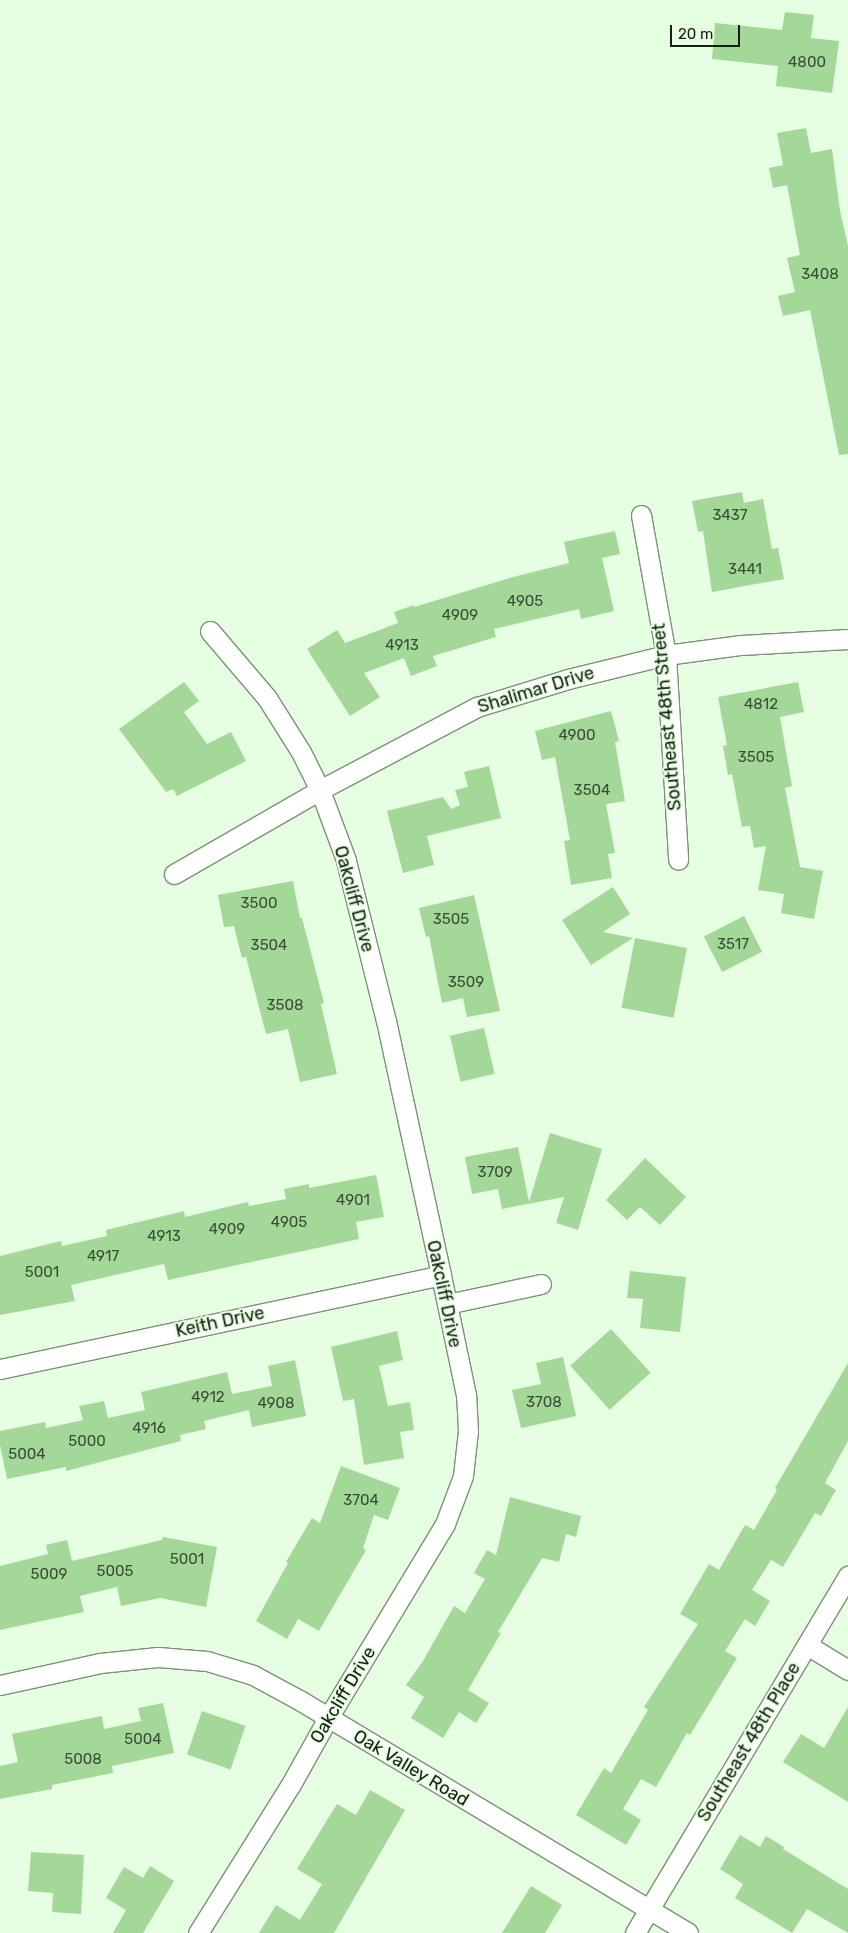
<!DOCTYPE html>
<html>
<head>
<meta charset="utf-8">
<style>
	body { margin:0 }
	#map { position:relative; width:848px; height:1933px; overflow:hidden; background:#e6fee1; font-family:Rubik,sans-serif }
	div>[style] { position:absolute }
	.building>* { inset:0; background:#a3d898; transform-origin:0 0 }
	.roads { filter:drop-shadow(1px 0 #7c9277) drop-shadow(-1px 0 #7c9277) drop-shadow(0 1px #7c9277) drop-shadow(0 -1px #7c9277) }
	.street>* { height:19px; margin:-9.5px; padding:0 9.5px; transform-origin:9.5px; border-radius:9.5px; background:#fff }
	span { translate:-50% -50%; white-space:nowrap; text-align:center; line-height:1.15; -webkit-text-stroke:4px #e6fee1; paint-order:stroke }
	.number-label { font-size:15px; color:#394c35 }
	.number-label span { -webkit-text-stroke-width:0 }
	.street-label { font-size:18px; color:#161e14 }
	.scale { position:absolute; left:670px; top:25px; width:70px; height:22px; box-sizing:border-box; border:2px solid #161e14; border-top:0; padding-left:6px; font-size:15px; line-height:18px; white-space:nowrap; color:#161e14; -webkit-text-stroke:4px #e6fee1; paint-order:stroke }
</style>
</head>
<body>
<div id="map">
	<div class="building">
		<div style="clip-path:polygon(785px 12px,814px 15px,811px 38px,839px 41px,832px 93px,776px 86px,778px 66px,712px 59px,715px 23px,782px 30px)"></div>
		<div style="clip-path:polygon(806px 128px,811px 153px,832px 149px,840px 211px,848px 246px,848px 454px,839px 455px,810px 310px,783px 316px,778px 296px,795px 292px,787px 258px,800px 255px,787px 185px,773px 188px,769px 168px,783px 165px,777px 133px)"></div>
		<div style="clip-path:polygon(742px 492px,744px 503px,763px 499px,772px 549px,778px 548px,784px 579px,712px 592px,703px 531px,698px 532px,692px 501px)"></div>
		<div style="clip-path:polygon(615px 531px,620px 554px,602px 558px,614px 611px,581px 619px,579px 609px,494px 629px,496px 637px,433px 656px,437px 666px,411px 676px,404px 658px,364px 673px,380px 697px,350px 716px,307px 649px,337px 630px,345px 643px,398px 623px,394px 612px,414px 605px,414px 607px,513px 577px,569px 563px,564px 542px)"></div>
		<div style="clip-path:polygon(184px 682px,199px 701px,184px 712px,207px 744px,231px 732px,246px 761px,177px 796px,173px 789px,166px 792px,119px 729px)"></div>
		<div style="clip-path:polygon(798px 682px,804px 712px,780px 717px,792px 786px,785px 788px,800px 867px,823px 871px,814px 919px,781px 913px,784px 894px,758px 890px,766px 846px,754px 848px,750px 826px,742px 827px,732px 774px,728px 775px,723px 746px,727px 745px,718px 697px)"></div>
		<div style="clip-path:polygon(611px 711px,619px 741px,615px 742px,625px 801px,606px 804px,615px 853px,608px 854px,612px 878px,571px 885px,564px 841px,570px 840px,555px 757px,542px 760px,535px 731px)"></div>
		<div style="clip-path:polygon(489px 766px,501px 818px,427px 836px,434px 865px,403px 873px,387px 811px,443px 797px,451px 809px,460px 805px,455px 790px,468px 787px,464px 772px)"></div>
		<div style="clip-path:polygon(293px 881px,300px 918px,302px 918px,324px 1003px,321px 1004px,337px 1074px,300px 1082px,288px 1029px,266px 1034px,246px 957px,242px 958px,234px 926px,224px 927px,218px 895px)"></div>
		<div style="clip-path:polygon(613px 887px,630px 914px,603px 932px,633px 938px,591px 965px,562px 920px)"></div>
		<div style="clip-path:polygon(474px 895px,500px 1011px,467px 1017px,463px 998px,442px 1003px,429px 936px,426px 937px,419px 908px)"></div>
		<div style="left:744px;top:916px;width:40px;height:45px;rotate:63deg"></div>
		<div style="left:635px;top:938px;width:53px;height:71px;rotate:11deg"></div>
		<div style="left:484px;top:1028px;width:47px;height:35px;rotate:77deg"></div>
		<div style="clip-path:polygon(550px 1133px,602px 1149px,578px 1230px,556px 1223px,564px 1197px,502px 1209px,498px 1189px,472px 1194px,465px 1157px,518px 1147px,529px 1202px)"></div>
		<div style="clip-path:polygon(645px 1158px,686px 1197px,660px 1225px,640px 1207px,627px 1220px,606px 1200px)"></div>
		<div style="clip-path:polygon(376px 1175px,384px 1217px,356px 1222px,359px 1239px,168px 1280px,164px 1264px,71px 1285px,75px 1301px,0 1315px,0 1256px,61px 1241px,62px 1246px,107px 1236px,106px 1230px,184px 1211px,185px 1217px,248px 1202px,249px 1206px,286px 1199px,284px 1189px,309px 1184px,309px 1188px)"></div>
		<div style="clip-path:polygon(630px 1271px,686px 1277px,680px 1332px,640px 1328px,643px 1299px,627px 1298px)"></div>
		<div style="left:611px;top:1329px;width:59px;height:55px;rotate:48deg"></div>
		<div style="clip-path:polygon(397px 1331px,403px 1360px,379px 1366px,388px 1406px,410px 1402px,414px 1430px,400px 1432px,404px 1458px,364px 1465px,354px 1399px,343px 1401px,331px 1347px)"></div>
		<div style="clip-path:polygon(563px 1357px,576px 1416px,521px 1428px,512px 1390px,541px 1384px,536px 1363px)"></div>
		<div style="clip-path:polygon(295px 1360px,306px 1416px,252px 1427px,249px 1410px,204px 1421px,206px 1429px,180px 1435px,181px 1441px,66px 1471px,66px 1467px,7px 1479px,0 1445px,0 1431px,45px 1422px,46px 1428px,83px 1420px,79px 1406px,104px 1401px,108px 1418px,145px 1410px,141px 1392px,227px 1372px,232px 1394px,272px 1386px,268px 1366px)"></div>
		<div style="clip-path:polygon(848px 1363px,848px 1441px,825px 1483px,836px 1490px,821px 1516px,815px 1513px,783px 1567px,771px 1560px,752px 1590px,770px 1601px,755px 1626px,745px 1619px,725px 1651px,737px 1658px,690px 1735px,687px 1733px,656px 1787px,641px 1779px,623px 1809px,641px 1820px,626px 1845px,576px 1815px,604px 1768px,611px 1773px,648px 1710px,644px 1707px,698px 1624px,680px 1614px,695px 1588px,709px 1564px,719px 1570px,745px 1525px,754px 1530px,777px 1490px,775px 1488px)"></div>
		<div style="clip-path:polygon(341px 1466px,400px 1488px,388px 1520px,374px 1515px,363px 1548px,366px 1550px,319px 1631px,298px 1619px,287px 1639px,256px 1621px,288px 1563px,286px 1562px,312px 1518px,320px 1523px)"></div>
		<div style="clip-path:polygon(510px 1497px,581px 1516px,576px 1537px,566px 1534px,559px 1562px,542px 1558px,498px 1632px,501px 1633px,468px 1690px,489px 1703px,476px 1723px,459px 1712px,443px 1738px,411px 1718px,424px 1697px,406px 1685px,423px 1661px,454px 1606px,465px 1613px,485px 1579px,474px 1573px,487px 1550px,496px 1555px)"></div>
		<div style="clip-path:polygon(163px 1537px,217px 1547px,206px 1607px,160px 1598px,121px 1606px,117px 1587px,80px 1596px,84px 1612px,0 1630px,0 1566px,48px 1554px,46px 1545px,67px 1540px,72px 1561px,162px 1540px)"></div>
		<div style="clip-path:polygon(163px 1703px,174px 1753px,112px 1766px,113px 1773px,52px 1785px,52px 1789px,0 1799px,0 1766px,18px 1762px,12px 1734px,102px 1716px,104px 1729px,141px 1721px,138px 1708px)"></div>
		<div style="clip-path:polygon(848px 1707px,848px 1802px,783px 1762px,801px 1734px,824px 1748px)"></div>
		<div style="left:202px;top:1711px;width:46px;height:46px;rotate:19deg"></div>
		<div style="clip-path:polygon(370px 1790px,405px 1810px,334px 1933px,259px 1933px,276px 1905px,300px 1920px,322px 1884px,297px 1869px,337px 1804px,356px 1815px)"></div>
		<div style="clip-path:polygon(740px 1835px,760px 1847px,766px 1836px,784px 1847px,783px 1849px,848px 1889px,848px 1933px,807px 1909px,792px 1933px,735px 1898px,743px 1884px,720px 1869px)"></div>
		<div style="clip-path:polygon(31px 1852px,84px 1855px,81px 1914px,52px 1912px,53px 1893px,28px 1891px)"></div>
		<div style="clip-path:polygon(150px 1866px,174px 1881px,143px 1933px,113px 1933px,126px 1910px,106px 1898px,124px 1867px,143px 1878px)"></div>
		<div style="clip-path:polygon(531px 1886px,562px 1905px,545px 1933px,502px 1933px)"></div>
	</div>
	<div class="roads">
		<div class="street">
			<div style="left:641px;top:515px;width:142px;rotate:79.9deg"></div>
			<div style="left:666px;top:655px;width:205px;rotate:86.6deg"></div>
			<div style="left:174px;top:874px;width:168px;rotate:-29.9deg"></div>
			<div style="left:320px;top:790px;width:178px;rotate:-27.9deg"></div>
			<div style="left:477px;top:707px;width:95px;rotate:-17.1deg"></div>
			<div style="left:568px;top:679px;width:101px;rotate:-13.8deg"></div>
			<div style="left:666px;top:655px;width:76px;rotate:-7.6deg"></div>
			<div style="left:741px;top:645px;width:107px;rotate:-3.2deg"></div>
			<div style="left:447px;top:1304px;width:96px;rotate:-12deg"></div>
			<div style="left:0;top:1369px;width:451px;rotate:-12deg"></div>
			<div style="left:807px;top:1645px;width:48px;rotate:31.4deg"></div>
			<div style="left:0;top:1685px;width:102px;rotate:-12.4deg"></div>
			<div style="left:100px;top:1663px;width:58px;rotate:-5.9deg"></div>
			<div style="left:158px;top:1657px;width:49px;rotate:4.7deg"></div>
			<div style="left:207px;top:1661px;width:48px;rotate:16.9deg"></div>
			<div style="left:253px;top:1675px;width:55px;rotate:28.4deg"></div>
			<div style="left:301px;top:1701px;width:451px;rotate:30.9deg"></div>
			<div style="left:198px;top:1933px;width:173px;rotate:-58deg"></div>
			<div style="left:290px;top:1786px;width:78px;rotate:-60.8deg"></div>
			<div style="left:328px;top:1718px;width:227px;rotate:-58.9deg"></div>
			<div style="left:445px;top:1524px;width:51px;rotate:-69.4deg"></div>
			<div style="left:463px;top:1476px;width:45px;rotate:-83.7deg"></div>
			<div style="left:468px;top:1431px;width:36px;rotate:-93deg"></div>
			<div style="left:466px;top:1395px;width:123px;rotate:-101.8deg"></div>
			<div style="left:441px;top:1275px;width:260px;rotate:-102.2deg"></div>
			<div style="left:386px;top:1021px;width:166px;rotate:-104deg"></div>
			<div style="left:346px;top:860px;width:75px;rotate:-110.4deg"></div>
			<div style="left:320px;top:790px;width:42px;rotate:-116.6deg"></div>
			<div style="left:301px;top:752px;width:64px;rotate:-122.2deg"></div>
			<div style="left:267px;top:698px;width:88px;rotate:-130.4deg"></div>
			<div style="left:635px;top:1933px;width:416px;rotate:-59.2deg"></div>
		</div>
	</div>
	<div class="number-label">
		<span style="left:807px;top:63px">4800</span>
		<span style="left:820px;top:275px">3408</span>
		<span style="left:730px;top:516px">3437</span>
		<span style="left:745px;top:570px">3441</span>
		<span style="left:525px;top:602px">4905</span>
		<span style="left:460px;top:616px">4909</span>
		<span style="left:402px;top:646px">4913</span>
		<span style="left:761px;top:705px">4812</span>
		<span style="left:577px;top:736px">4900</span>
		<span style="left:756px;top:758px">3505</span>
		<span style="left:592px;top:791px">3504</span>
		<span style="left:259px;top:904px">3500</span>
		<span style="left:451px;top:920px">3505</span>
		<span style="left:733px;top:945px">3517</span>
		<span style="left:269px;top:946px">3504</span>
		<span style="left:466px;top:983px">3509</span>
		<span style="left:285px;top:1006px">3508</span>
		<span style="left:495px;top:1173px">3709</span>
		<span style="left:353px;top:1201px">4901</span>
		<span style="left:289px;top:1223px">4905</span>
		<span style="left:227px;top:1230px">4909</span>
		<span style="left:164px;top:1237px">4913</span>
		<span style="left:103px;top:1257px">4917</span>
		<span style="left:42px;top:1273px">5001</span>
		<span style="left:208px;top:1398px">4912</span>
		<span style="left:544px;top:1403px">3708</span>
		<span style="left:276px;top:1404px">4908</span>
		<span style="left:149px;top:1429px">4916</span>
		<span style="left:87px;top:1442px">5000</span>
		<span style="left:27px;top:1455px">5004</span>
		<span style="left:361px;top:1501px">3704</span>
		<span style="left:187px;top:1560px">5001</span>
		<span style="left:115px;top:1572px">5005</span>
		<span style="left:49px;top:1575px">5009</span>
		<span style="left:143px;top:1740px">5004</span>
		<span style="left:83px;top:1760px">5008</span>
	</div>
	<div class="street-label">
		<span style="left:536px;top:690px;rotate:-17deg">Shalimar Drive</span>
		<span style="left:667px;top:717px;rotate:-95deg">Southeast 48th Street</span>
		<span style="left:354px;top:899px;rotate:75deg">Oakcliff Drive</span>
		<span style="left:444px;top:1294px;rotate:78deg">Oakcliff Drive</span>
		<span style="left:220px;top:1322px;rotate:-12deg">Keith Drive</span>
		<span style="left:343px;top:1695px;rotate:-59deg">Oakcliff Drive</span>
		<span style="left:749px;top:1742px;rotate:-59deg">Southeast 48th Place</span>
		<span style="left:411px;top:1768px;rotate:31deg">Oak Valley Road</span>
	</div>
	<div class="scale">20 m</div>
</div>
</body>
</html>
